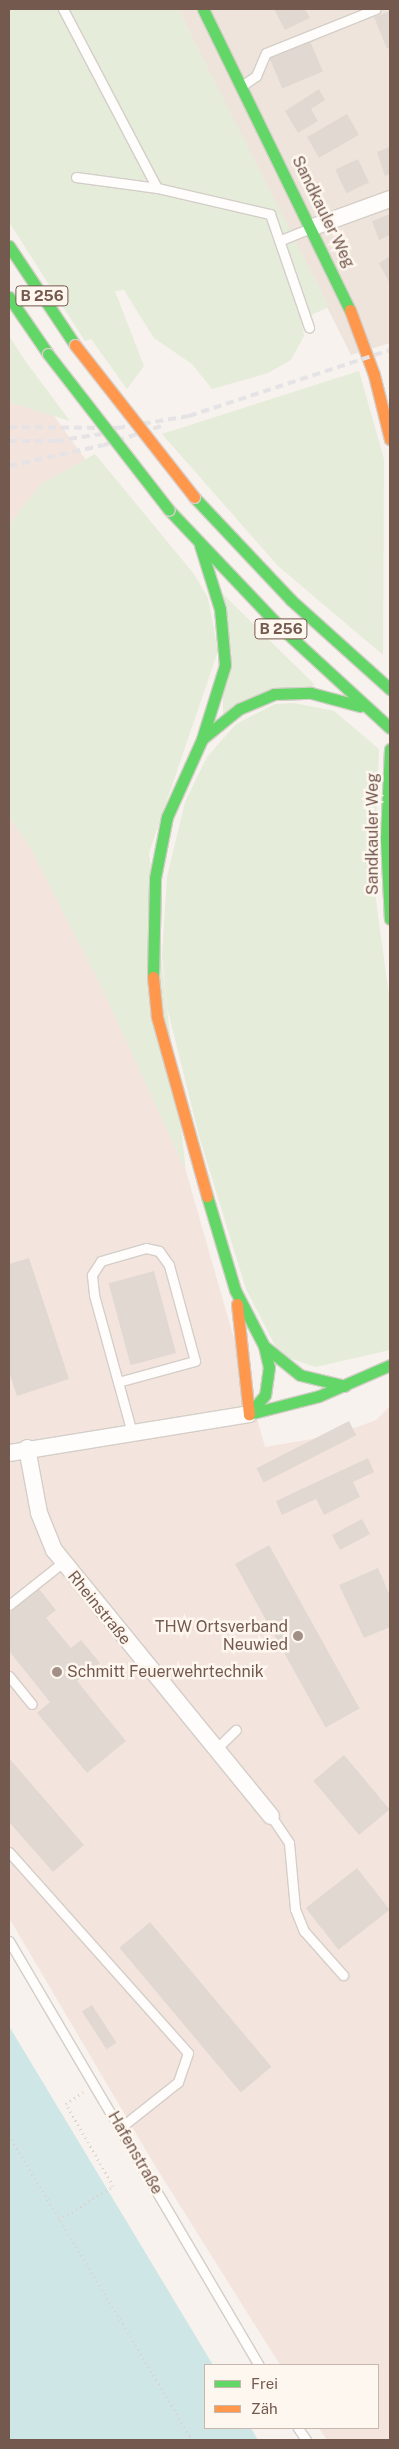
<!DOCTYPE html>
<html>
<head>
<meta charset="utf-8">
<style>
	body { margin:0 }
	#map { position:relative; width:399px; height:2449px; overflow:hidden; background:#f7f2ed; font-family:"Public Sans",sans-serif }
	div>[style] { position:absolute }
	.residential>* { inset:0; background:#efe4db }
	.commercial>* { inset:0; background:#f4e4de }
	.green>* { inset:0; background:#e5ecd9 }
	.water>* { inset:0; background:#cfe6e7 }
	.building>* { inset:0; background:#e1d8d2; transform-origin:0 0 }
	.path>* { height:3px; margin-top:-1.5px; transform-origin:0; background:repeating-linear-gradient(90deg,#dad2cf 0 1px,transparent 0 5px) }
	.roads { filter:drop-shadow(1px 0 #d4cec8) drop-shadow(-1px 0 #d4cec8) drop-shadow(0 1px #d4cec8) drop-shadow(0 -1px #d4cec8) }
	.lane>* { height:9px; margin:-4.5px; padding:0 4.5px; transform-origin:4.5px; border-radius:4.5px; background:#fefdfc }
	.street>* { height:16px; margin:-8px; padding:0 8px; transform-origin:8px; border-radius:8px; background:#fefdfc }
	.fast>* { height:11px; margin:-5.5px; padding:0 5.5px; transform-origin:5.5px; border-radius:5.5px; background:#63d668 }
	.slow>* { height:11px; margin:-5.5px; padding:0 5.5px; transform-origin:5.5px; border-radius:5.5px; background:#ff974d }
	.rail>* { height:4px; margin-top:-2px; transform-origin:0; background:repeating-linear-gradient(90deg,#e5e3e5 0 8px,transparent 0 13px) }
	.bridges { filter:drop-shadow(1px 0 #d8cfcb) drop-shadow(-1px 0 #d8cfcb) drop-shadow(0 1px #d8cfcb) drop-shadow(0 -1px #d8cfcb) }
	.fast-bridge>* { height:11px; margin:-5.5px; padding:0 5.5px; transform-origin:5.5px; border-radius:5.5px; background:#63d668 }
	.slow-bridge>* { height:11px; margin:-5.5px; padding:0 5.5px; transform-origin:5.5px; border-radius:5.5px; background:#ff974d }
	.dots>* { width:14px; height:14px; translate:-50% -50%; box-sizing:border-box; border:2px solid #fef7ef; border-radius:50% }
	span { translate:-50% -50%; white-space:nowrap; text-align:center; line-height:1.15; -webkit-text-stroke:5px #fef7ef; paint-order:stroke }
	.shield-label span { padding:1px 4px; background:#fef7ef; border:1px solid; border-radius:4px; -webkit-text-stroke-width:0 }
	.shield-label { font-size:15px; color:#74594e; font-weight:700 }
	.street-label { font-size:16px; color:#74594e }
	.poi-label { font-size:16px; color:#74594e }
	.right { translate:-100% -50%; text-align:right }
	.left { translate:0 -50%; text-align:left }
	.frame { position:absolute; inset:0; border:10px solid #74594e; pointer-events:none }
	.legend { position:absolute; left:204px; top:2364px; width:175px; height:65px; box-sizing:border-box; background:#fef7ef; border:1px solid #c7b8af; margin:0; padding:6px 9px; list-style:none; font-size:15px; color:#74594e }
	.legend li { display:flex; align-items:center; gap:10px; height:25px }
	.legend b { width:25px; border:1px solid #c7b8af }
</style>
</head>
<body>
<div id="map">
	<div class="residential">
		<div style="clip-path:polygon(178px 9px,390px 9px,390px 343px,351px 355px)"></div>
	</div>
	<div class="commercial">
		<div style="clip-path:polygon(9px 402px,54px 416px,86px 460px,41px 484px,9px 525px)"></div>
		<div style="clip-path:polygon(9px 817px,29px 845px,104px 992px,186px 1171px,265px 1447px,336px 1435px,376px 1420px,390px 1406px,390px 2440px,327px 2440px,319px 2428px,378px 2428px,378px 2365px,280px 2365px,154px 2164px,9px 1918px)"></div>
	</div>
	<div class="green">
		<div style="clip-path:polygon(9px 9px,178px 9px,329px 307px,302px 319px,304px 336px,291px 360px,268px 373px,212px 389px,192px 364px,154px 338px,124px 290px,115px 291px,144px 366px,127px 389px,91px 339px,85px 341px,9px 222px)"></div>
		<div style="clip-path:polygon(9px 336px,26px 362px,70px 421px,9px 402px)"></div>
		<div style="clip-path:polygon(359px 371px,384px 459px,383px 655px,278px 566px,162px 434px)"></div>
		<div style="clip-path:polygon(95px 454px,194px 574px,208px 598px,218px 651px,149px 853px,186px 1171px,104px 992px,29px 845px,9px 817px,9px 525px,41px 484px)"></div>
		<div style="clip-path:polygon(223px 594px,315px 685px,223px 714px)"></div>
		<div style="clip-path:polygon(294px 703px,334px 711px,379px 749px,374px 885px,390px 1003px,390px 1350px,316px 1367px,280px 1355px,246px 1289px,199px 1136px,167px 1007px,162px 955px,167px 877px,185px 802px,207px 757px,236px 724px,275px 704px)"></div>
	</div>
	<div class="water">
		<div style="clip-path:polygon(9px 2026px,213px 2365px,205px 2365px,205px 2428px,251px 2428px,258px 2440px,9px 2440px)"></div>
	</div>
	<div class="building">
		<div style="clip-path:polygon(274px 9px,305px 9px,310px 18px,285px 30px)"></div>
		<div style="clip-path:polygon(390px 11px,390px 47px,387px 49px,374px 17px)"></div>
		<div style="left:310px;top:41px;width:33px;height:44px;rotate:67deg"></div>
		<div style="clip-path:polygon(319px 89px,325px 100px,311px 109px,318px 121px,298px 133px,285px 111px)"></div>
		<div style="left:347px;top:114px;width:24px;height:46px;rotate:60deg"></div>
		<div style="clip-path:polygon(390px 147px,390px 174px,385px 176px,377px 152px)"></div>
		<div style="left:358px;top:159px;width:26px;height:25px;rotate:65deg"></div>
		<div style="clip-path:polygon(390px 214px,390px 235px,379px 240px,372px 221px)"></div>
		<div style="clip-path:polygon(390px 256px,390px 284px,379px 263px)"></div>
		<div style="clip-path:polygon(29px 1258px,69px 1379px,17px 1396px,9px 1372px,9px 1264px)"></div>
		<div style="left:154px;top:1271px;width:85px;height:47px;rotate:75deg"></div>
		<div style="left:349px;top:1421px;width:16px;height:104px;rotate:63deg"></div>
		<div style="clip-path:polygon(368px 1458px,374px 1472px,353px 1482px,360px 1497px,324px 1515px,316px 1499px,282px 1515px,276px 1501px)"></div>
		<div style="left:362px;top:1519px;width:17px;height:34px;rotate:62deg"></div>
		<div style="left:269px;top:1545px;width:187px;height:39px;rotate:61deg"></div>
		<div style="clip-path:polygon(378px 1568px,390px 1596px,390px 1627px,364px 1638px,339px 1585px)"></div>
		<div style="clip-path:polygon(39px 1589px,56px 1610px,46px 1618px,71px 1648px,81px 1640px,100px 1663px,77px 1681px,126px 1741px,87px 1773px,37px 1713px,50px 1702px,9px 1651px,9px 1613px)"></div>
		<div style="left:344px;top:1755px;width:71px;height:40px;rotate:50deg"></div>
		<div style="clip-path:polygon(9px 1758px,84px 1845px,53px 1872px,9px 1822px)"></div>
		<div style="left:357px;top:1868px;width:53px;height:65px;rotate:52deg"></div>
		<div style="left:150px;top:1922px;width:189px;height:40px;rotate:50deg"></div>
		<div style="left:92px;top:2005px;width:45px;height:12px;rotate:57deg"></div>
	</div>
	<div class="path">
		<div style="left:9px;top:2135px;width:356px;rotate:59deg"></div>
		<div style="left:59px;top:2220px;width:64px;rotate:-32.2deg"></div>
		<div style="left:113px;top:2186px;width:95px;rotate:-119.8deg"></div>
		<div style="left:66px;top:2104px;width:21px;rotate:-35deg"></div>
	</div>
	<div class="roads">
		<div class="lane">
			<div style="left:63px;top:9px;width:202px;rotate:62.3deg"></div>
			<div style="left:243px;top:85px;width:16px;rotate:-35deg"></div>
			<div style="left:256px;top:76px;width:25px;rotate:-67deg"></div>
			<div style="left:266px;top:53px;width:118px;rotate:-21.8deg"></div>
			<div style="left:76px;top:177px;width:82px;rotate:7.7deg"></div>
			<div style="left:157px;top:188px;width:116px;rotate:13deg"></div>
			<div style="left:270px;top:214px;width:120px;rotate:71deg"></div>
			<div style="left:281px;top:240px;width:32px;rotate:-22deg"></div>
			<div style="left:118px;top:1382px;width:80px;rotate:-15.3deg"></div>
			<div style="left:195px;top:1361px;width:99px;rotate:-105.2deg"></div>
			<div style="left:169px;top:1265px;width:17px;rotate:-126deg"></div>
			<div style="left:159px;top:1251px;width:13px;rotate:-167deg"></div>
			<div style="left:146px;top:1248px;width:47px;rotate:163.9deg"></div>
			<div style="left:101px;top:1261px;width:17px;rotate:123deg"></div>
			<div style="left:92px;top:1275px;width:20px;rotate:84deg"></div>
			<div style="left:94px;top:1295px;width:90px;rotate:74.6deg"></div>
			<div style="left:118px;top:1382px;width:53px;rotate:74.6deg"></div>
			<div style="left:9px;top:1605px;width:68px;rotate:-38.4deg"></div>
			<div style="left:9px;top:1676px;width:36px;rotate:51deg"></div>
			<div style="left:215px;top:1750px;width:29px;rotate:-44deg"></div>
			<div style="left:271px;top:1816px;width:32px;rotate:56deg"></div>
			<div style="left:289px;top:1843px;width:66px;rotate:84.8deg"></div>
			<div style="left:295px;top:1909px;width:24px;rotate:68deg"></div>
			<div style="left:304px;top:1931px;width:59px;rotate:48.4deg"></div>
			<div style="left:9px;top:1852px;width:269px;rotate:48.3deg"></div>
			<div style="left:188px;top:2053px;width:31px;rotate:109deg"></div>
			<div style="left:178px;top:2082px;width:74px;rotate:141.6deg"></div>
			<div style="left:9px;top:1941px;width:492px;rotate:59.5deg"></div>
			<div style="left:298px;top:2428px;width:14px;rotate:56deg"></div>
		</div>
		<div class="street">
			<div style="left:313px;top:227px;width:82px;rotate:-20deg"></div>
			<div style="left:27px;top:1448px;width:66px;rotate:79.5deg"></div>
			<div style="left:39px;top:1513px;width:40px;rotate:68deg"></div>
			<div style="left:54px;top:1550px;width:343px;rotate:50.8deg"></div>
			<div style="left:9px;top:1453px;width:243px;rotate:-9.2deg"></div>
		</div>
		<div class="fast">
			<div style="left:203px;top:9px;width:335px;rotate:64deg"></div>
			<div style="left:9px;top:246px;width:119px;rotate:56.3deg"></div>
			<div style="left:9px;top:297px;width:69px;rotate:55.6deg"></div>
			<div style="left:194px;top:497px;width:141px;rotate:46.7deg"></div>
			<div style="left:291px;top:600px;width:133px;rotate:42deg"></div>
			<div style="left:169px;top:510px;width:158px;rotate:46.5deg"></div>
			<div style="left:278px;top:625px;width:152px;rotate:42.6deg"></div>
			<div style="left:202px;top:739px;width:48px;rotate:-39deg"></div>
			<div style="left:239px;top:709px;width:38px;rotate:-23deg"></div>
			<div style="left:274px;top:694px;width:37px;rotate:-2deg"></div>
			<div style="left:311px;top:693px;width:51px;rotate:14.9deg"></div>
			<div style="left:390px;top:749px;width:89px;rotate:92.6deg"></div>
			<div style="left:386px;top:838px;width:81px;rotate:87.2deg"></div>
			<div style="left:153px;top:977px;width:99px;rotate:-88.8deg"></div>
			<div style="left:155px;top:878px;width:62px;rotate:-78.9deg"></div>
			<div style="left:167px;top:817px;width:85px;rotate:-65.8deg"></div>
			<div style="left:202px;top:739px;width:77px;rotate:-72.7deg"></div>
			<div style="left:225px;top:665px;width:56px;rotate:-95.1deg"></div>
			<div style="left:220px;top:609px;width:67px;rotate:-107.4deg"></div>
			<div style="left:207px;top:1196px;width:98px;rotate:73.4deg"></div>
			<div style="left:235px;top:1290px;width:63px;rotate:62.6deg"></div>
			<div style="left:264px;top:1346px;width:22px;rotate:77deg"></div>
			<div style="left:269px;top:1367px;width:28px;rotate:98deg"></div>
			<div style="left:265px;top:1395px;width:25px;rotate:130deg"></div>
			<div style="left:264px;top:1346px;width:46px;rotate:38.9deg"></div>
			<div style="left:300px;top:1375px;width:46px;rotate:13.7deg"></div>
			<div style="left:249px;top:1414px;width:72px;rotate:-14.4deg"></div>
			<div style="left:319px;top:1396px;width:77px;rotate:-23.6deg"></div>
		</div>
		<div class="slow">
			<div style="left:350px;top:310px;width:69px;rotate:69.7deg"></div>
			<div style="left:374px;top:375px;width:66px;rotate:76deg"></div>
			<div style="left:153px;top:977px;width:40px;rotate:84.3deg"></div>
			<div style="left:157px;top:1017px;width:186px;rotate:74.4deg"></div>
			<div style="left:237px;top:1304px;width:111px;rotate:83.8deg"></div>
		</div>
	</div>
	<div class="rail">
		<div style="left:9px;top:427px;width:108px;rotate:0.5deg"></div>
		<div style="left:117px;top:428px;width:73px;rotate:-9.5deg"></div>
		<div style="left:189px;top:416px;width:212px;rotate:-18.2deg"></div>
		<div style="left:9px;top:441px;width:47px"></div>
		<div style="left:56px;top:441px;width:46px;rotate:-8.8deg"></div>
		<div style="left:9px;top:466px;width:97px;rotate:-12.5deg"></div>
		<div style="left:104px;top:445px;width:60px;rotate:-18.4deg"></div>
	</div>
	<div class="bridges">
		<div class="fast-bridge">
			<div style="left:48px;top:354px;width:197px;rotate:52.2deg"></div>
		</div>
		<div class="slow-bridge">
			<div style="left:75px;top:345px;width:193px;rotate:51.9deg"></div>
		</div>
	</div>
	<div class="dots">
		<div style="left:298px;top:1636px;background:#a28f86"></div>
		<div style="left:57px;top:1672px;background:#a28f86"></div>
	</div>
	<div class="shield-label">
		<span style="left:42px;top:296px">B 256</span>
		<span style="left:281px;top:629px">B 256</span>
	</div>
	<div class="street-label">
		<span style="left:323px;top:212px;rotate:64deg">Sandkauler Weg</span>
		<span style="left:373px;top:834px;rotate:-90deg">Sandkauler Weg</span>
		<span style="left:99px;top:1608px;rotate:51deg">Rheinstraße</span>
		<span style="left:135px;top:2153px;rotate:60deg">Hafenstraße</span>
	</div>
	<div class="poi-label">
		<span class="right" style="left:288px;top:1636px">THW Ortsverband<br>Neuwied</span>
		<span class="left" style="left:67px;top:1672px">Schmitt Feuerwehrtechnik</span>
	</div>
	<div class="frame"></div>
	<ul class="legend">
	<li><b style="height:6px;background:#63d668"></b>Frei</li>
	<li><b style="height:6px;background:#ff974d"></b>Zäh</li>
	</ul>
</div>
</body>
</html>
